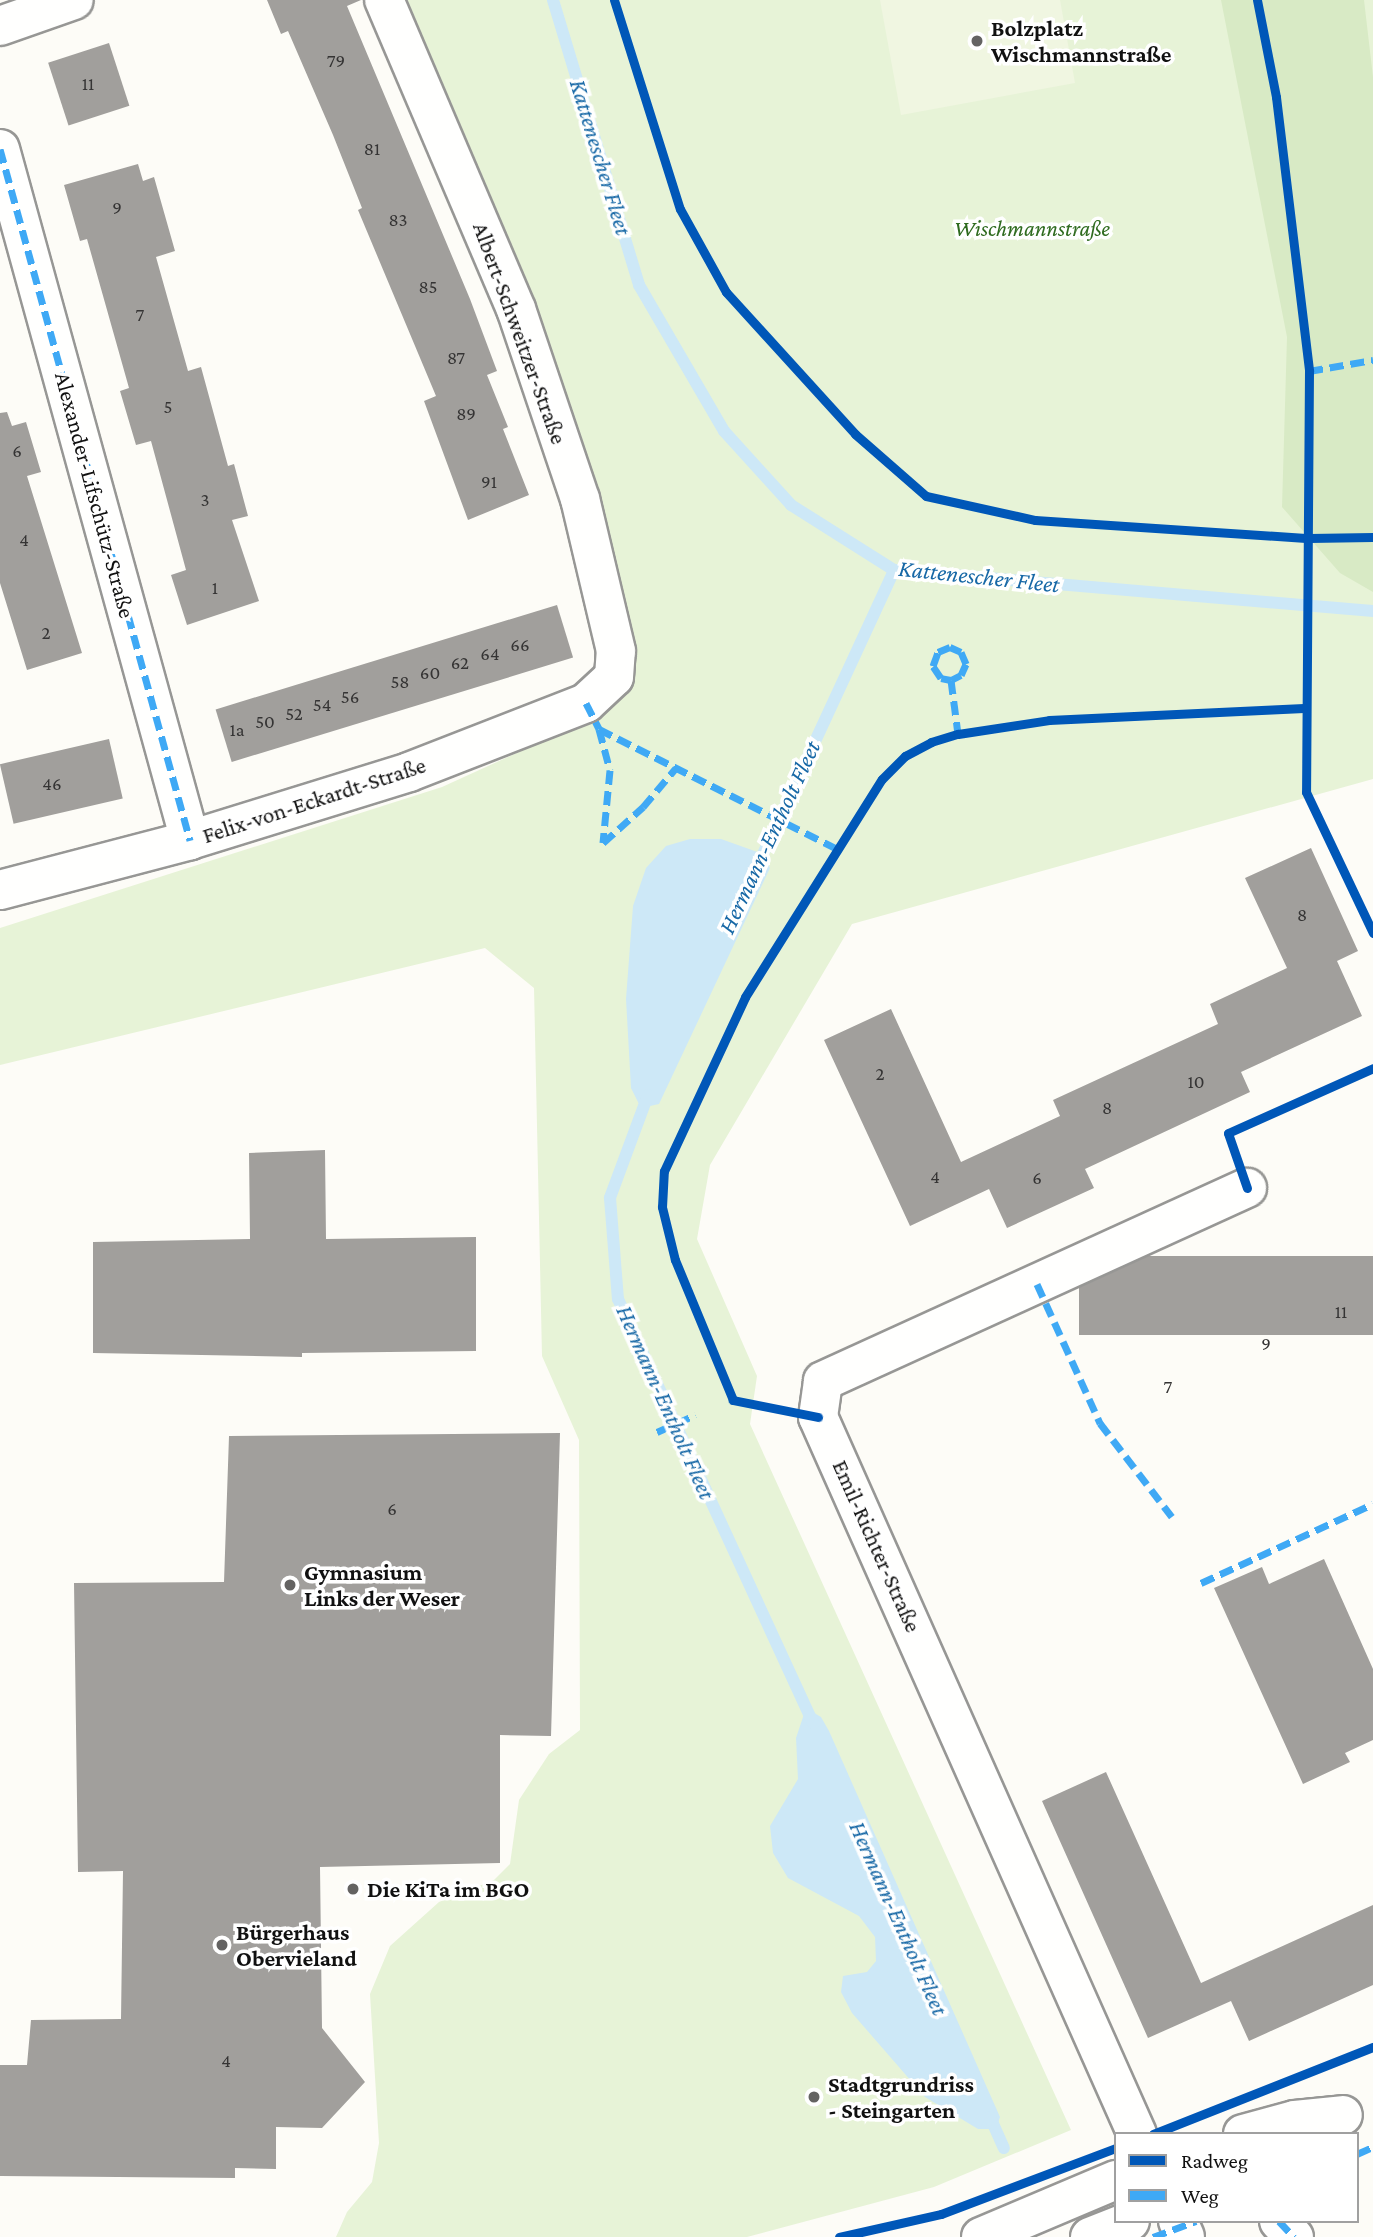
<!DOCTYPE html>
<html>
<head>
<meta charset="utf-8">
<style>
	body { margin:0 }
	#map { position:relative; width:1373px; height:2237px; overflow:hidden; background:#fdfcf7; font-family:"Crimson Pro",serif }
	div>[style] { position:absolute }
	.green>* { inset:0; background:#e7f3d7 }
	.forest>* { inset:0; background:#d8eac5 }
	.pitch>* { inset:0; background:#f0f6e1 }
	.water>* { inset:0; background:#cde8f7 }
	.stream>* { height:12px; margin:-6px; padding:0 6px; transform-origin:6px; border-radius:6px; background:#cde8f7 }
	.building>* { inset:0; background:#a19f9c; transform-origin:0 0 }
	.roads { filter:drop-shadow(2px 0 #979795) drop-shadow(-2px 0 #979795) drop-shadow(0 2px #979795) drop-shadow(0 -2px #979795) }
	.minor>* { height:38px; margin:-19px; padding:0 19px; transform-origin:19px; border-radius:19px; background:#fffffe }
	.quiet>* { height:7px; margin-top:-3.5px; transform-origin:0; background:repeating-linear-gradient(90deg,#3fa9f5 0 14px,transparent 0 21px) }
	.cycleway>* { height:9px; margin:-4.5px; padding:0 4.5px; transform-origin:4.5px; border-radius:4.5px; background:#0057b8 }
	.dots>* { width:19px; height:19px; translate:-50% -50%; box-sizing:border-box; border:4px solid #fff; border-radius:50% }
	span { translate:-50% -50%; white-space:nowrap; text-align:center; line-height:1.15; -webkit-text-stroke:7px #fff; paint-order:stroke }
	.number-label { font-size:19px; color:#353434 }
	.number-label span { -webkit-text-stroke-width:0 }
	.poi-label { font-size:23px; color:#111; font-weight:700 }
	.left { translate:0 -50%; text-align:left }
	.park-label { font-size:23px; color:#2f6b1f; font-style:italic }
	.street-label { font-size:23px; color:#111 }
	.water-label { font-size:24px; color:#1768a6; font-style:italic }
	.legend { position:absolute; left:1114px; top:2132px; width:245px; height:91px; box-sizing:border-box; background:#fff; border:2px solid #a0a0a0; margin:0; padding:9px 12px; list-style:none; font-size:21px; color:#111 }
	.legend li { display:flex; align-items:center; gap:14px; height:35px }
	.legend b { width:35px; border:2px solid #a0a0a0 }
</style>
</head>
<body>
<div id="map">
	<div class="green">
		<div style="clip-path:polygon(402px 0,1373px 0,1373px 779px,852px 924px,710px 1165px,697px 1239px,757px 1376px,750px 1424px,1071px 2130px,934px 2187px,747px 2237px,336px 2237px,347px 2212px,372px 2182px,379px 2143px,370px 1994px,390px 1946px,439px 1902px,494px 1880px,510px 1864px,519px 1800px,549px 1754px,580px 1730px,579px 1440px,542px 1356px,534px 988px,485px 948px,0 1065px,0 928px,442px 787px,576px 726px,629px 660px)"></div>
	</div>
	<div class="forest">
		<div style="clip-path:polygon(1221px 0,1364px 0,1373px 77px,1373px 592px,1340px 573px,1282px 507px,1287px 337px)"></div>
	</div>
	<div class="pitch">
		<div style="clip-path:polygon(880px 0,1060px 0,1075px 83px,901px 115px)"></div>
	</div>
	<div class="water">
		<div style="clip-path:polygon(690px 839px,721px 839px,763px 854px,770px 868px,659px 1104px,641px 1108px,631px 1088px,626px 999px,633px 906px,646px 868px,666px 846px)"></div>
		<div style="clip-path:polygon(806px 1708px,821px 1717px,829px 1731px,1000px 2117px,996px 2129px,978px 2129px,925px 2097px,852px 2013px,841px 1992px,843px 1976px,867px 1972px,876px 1961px,875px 1937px,859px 1916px,788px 1878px,773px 1853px,770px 1826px,798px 1779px,796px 1738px)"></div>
	</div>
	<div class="stream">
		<div style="left:553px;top:0;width:298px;rotate:73.2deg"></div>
		<div style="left:639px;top:285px;width:169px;rotate:59.8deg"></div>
		<div style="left:724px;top:431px;width:100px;rotate:47.8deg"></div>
		<div style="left:791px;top:505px;width:122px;rotate:32.3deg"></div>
		<div style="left:894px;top:570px;width:481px;rotate:4.9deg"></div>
		<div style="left:757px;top:867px;width:327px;rotate:-65.2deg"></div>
		<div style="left:648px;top:1095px;width:110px;rotate:110.3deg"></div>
		<div style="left:610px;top:1198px;width:101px;rotate:85.5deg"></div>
		<div style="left:618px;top:1299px;width:467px;rotate:65.3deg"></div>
		<div style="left:990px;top:2117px;width:34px;rotate:66deg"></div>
	</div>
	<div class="building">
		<div style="clip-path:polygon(267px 0,361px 0,347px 6px,470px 299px,497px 371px,487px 375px,508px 427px,503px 429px,529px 495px,468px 520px,424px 401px,436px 396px,358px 210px,362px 208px,333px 135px,288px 31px,281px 34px)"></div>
		<div style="left:109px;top:43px;width:66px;height:64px;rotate:72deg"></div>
		<div style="clip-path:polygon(138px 164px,143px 181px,154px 177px,175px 251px,156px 257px,188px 371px,201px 367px,228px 466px,234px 464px,248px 516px,232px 520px,259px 601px,187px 625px,171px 575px,186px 570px,151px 441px,136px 445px,120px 391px,129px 388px,87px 239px,80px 241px,64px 185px)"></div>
		<div style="clip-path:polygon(7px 412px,12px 426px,26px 422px,41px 472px,27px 476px,82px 653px,27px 670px,0 583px,0 413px)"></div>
		<div style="left:557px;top:605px;width:55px;height:357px;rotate:73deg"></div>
		<div style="left:109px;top:739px;width:61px;height:112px;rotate:77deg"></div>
		<div style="clip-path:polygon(1311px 848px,1358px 951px,1337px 961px,1362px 1016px,1241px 1072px,1250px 1092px,1085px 1169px,1094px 1188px,1007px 1228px,989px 1189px,910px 1226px,824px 1040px,891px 1009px,961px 1162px,1060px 1116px,1053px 1100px,1218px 1024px,1210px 1004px,1287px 968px,1245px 878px)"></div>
		<div style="clip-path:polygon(325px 1150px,326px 1239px,476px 1237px,476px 1351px,302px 1353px,302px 1357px,93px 1353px,93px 1242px,250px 1239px,249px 1153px)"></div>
		<div style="left:1373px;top:1256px;width:79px;height:294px;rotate:90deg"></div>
		<div style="clip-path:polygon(560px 1433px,551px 1736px,500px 1735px,500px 1863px,320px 1867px,322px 2028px,365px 2082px,322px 2128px,276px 2127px,276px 2169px,235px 2168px,235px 2178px,0 2176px,0 2065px,27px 2065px,31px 2020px,121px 2019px,123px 1871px,78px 1872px,74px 1583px,224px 1582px,229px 1436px)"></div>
		<div style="clip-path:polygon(1324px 1559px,1373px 1669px,1373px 1740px,1345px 1753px,1350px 1762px,1303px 1784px,1214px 1588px,1262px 1567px,1269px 1584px)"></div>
		<div style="clip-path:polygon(1106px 1772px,1201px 1983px,1373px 1905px,1373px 1985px,1249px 2041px,1231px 2001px,1148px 2038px,1042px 1801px)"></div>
	</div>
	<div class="roads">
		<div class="minor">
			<div style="left:0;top:26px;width:78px;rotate:-19.4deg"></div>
			<div style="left:0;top:149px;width:717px;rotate:74.63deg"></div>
			<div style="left:0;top:890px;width:196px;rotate:-14.7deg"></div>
			<div style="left:190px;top:840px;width:229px;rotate:-17.2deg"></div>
			<div style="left:409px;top:772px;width:190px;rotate:-21.3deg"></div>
			<div style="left:586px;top:703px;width:38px;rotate:-43deg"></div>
			<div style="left:614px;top:677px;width:26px;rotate:-86deg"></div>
			<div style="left:616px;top:651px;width:156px;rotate:-103.3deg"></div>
			<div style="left:580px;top:499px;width:200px;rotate:-108.6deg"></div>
			<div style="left:516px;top:309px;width:336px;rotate:-113.1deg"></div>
			<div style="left:1137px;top:2134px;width:785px;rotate:-113.98deg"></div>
			<div style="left:818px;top:1417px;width:36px;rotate:-82deg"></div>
			<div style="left:823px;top:1381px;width:466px;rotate:-24.5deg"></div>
			<div style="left:1243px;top:2134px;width:54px;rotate:-15.1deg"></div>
			<div style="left:1295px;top:2120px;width:48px;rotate:-5.9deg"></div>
			<div style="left:1178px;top:2221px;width:17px;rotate:66deg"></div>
			<div style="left:1279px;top:2221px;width:22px;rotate:47deg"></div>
			<div style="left:981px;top:2237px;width:147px;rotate:-22.9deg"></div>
			<div style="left:1090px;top:2237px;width:43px;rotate:-21.8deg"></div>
		</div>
	</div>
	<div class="quiet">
		<div style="left:0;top:149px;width:717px;rotate:74.63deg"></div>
		<div style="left:1309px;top:371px;width:65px;rotate:-9.8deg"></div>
		<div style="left:951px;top:680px;width:10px;rotate:-169deg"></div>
		<div style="left:941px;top:678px;width:14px;rotate:-124deg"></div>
		<div style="left:933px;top:666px;width:15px;rotate:-70deg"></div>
		<div style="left:938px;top:652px;width:13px;rotate:-23deg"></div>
		<div style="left:950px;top:647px;width:12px;rotate:24deg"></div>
		<div style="left:961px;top:652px;width:13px;rotate:67deg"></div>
		<div style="left:966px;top:664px;width:12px;rotate:114deg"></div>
		<div style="left:961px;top:675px;width:11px;rotate:153deg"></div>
		<div style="left:951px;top:680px;width:54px;rotate:82.6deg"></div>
		<div style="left:586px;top:703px;width:29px;rotate:63deg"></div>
		<div style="left:599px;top:729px;width:265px;rotate:26.7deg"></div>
		<div style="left:599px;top:729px;width:42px;rotate:75deg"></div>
		<div style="left:610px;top:770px;width:73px;rotate:95.5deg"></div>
		<div style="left:603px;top:843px;width:54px;rotate:-42deg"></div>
		<div style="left:643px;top:807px;width:51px;rotate:-49.8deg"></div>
		<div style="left:1037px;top:1284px;width:153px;rotate:65.6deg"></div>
		<div style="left:1100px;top:1423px;width:118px;rotate:52.5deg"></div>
		<div style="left:657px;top:1432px;width:42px;rotate:-24.1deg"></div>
		<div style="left:1201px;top:1583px;width:189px;rotate:-24.7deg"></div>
		<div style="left:1357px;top:2154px;width:17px;rotate:-24deg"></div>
		<div style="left:1279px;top:2221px;width:22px;rotate:47deg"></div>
		<div style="left:1153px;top:2237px;width:46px;rotate:-20.4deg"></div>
	</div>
	<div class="cycleway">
		<div style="left:614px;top:0;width:219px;rotate:72.5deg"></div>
		<div style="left:680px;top:209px;width:95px;rotate:61deg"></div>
		<div style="left:726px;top:292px;width:192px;rotate:47.7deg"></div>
		<div style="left:855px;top:434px;width:94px;rotate:41.1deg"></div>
		<div style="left:926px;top:496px;width:112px;rotate:12.4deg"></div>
		<div style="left:1035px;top:520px;width:275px;rotate:3.8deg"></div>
		<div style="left:1309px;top:538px;width:64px;rotate:-0.9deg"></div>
		<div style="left:1257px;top:0;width:99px;rotate:78.9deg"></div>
		<div style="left:1276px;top:97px;width:276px;rotate:83.1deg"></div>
		<div style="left:1309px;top:371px;width:421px;rotate:90.4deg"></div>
		<div style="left:1306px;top:792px;width:156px;rotate:64.6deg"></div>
		<div style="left:1247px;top:1188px;width:58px;rotate:-109.1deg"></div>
		<div style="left:1228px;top:1133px;width:159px;rotate:-24.1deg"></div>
		<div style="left:818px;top:1417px;width:87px;rotate:-168.7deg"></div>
		<div style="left:733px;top:1400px;width:152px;rotate:-112.5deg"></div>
		<div style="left:675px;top:1260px;width:55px;rotate:-103.8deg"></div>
		<div style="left:662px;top:1207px;width:36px;rotate:-87deg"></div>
		<div style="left:664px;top:1171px;width:192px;rotate:-65deg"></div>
		<div style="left:745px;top:997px;width:257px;rotate:-57.9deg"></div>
		<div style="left:882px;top:779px;width:33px;rotate:-45deg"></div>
		<div style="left:905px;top:756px;width:30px;rotate:-28deg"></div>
		<div style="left:931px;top:742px;width:28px;rotate:-17deg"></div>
		<div style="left:958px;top:734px;width:92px;rotate:-8.7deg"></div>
		<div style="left:1049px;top:720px;width:255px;rotate:-2.7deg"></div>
		<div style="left:1153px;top:2134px;width:237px;rotate:-21.6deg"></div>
		<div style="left:839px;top:2237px;width:105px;rotate:-12.7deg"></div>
		<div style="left:941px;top:2214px;width:187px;rotate:-20.7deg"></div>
	</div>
	<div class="dots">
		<div style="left:977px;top:41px;background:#646362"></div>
		<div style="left:290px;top:1585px;background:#646362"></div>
		<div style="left:353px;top:1889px;background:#646362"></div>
		<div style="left:222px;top:1945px;background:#646362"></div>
		<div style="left:814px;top:2097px;background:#646362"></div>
	</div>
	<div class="number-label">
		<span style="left:336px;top:61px">79</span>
		<span style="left:88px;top:84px">11</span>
		<span style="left:372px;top:149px">81</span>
		<span style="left:117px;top:208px">9</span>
		<span style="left:398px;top:220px">83</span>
		<span style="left:428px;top:287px">85</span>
		<span style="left:140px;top:315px">7</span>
		<span style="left:456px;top:358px">87</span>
		<span style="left:168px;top:407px">5</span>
		<span style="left:466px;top:414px">89</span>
		<span style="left:17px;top:451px">6</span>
		<span style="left:489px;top:482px">91</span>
		<span style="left:205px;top:500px">3</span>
		<span style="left:24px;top:540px">4</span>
		<span style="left:215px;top:588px">1</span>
		<span style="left:46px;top:633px">2</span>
		<span style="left:520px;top:645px">66</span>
		<span style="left:490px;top:654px">64</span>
		<span style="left:460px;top:663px">62</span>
		<span style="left:430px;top:673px">60</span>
		<span style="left:400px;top:682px">58</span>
		<span style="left:350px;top:697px">56</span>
		<span style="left:322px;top:705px">54</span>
		<span style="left:294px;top:714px">52</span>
		<span style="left:265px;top:722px">50</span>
		<span style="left:237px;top:730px">1a</span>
		<span style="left:52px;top:784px">46</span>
		<span style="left:1302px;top:915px">8</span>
		<span style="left:880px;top:1074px">2</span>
		<span style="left:1196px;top:1082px">10</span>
		<span style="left:1107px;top:1108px">8</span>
		<span style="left:935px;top:1177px">4</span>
		<span style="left:1037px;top:1178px">6</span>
		<span style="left:1341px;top:1312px">11</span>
		<span style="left:1266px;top:1344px">9</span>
		<span style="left:1168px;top:1387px">7</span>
		<span style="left:392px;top:1509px">6</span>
		<span style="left:226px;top:2061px">4</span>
	</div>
	<div class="poi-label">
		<span class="left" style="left:991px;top:41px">Bolzplatz<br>Wischmannstraße</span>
		<span class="left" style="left:304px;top:1585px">Gymnasium<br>Links der Weser</span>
		<span class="left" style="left:367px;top:1889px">Die KiTa im BGO</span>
		<span class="left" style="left:236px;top:1945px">Bürgerhaus<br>Obervieland</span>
		<span class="left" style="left:828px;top:2097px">Stadtgrundriss<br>- Steingarten</span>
	</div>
	<div class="park-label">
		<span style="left:1032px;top:228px">Wischmannstraße</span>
	</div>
	<div class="street-label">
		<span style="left:520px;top:333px;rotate:70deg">Albert-Schweitzer-Straße</span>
		<span style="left:95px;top:495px;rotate:75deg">Alexander-Lifschütz-Straße</span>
		<span style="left:314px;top:800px;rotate:-18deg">Felix-von-Eckardt-Straße</span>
		<span style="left:877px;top:1546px;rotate:66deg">Emil-Richter-Straße</span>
	</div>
	<div class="water-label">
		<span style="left:601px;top:157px;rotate:73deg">Kattenescher Fleet</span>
		<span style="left:979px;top:576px;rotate:6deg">Kattenescher Fleet</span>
		<span style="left:769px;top:837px;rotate:-65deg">Hermann-Entholt Fleet</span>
		<span style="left:666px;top:1402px;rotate:66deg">Hermann-Entholt Fleet</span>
		<span style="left:899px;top:1918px;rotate:66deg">Hermann-Entholt Fleet</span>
	</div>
	<ul class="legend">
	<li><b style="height:9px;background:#0057b8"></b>Radweg</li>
	<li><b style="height:9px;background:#3fa9f5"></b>Weg</li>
	</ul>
</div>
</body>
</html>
